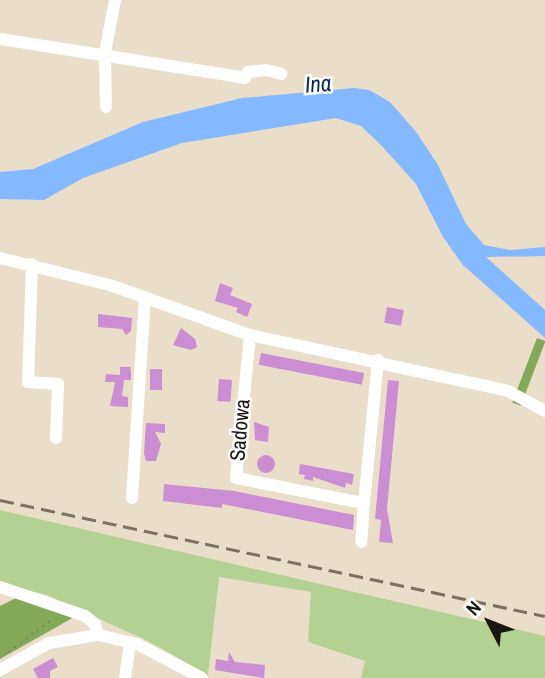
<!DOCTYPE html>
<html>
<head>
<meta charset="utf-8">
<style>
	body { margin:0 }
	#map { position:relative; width:545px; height:678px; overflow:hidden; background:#eaddc9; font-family:"Archivo Narrow",sans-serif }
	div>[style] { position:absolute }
	.green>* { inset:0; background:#b2d193 }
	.forest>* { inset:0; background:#83a858; transform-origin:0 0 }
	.water>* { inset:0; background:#84b9ff }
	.building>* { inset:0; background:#cb8ed2; transform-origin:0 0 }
	.round { border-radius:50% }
	.path>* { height:2px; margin-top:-1px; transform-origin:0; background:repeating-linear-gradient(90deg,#857c6e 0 2px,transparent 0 7px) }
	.minor>* { height:12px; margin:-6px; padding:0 6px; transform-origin:6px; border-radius:6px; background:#fff }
	.rail>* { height:2.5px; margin-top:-1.25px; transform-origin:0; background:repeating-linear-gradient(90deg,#797164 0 14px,transparent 0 21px) }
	span { translate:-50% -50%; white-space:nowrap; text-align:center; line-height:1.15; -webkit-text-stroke:5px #fff; paint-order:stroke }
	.street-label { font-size:21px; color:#1b170f }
	.water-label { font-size:23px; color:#052953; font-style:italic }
	.north { position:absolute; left:454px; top:587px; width:70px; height:70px; -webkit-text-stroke:5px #fff; paint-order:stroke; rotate:312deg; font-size:19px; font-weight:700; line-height:28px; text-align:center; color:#1b170f }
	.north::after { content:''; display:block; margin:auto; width:24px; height:32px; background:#1b170f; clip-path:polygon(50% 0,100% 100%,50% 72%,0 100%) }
</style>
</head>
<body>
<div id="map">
	<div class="green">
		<div style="clip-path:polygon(0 510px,545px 636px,545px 678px,361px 678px,365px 661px,308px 642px,311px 592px,219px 577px,208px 675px,148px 641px,47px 595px,0 583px)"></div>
	</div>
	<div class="forest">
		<div style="left:537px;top:338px;width:9px;height:69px;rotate:21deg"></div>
		<div style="clip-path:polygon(16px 598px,76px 616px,0 659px,0 606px)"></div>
	</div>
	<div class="water">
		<div style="clip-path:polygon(354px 88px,369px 90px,390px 102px,417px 133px,438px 165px,466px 224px,484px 245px,510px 250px,545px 247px,545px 256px,486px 257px,545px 310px,545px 338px,463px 265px,443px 237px,416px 184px,381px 145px,361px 126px,336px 118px,182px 143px,83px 178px,44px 200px,0 199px,0 172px,33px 169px,143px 122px,242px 98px)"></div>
	</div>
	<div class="building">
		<div style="clip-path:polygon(220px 283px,233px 288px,230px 295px,252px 304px,247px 317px,236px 312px,238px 308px,215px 301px)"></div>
		<div style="left:387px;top:307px;width:17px;height:16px;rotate:10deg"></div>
		<div style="clip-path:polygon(98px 314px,132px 318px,131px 331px,126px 335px,122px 329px,98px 327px)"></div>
		<div style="clip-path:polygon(181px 328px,195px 339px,197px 347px,191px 350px,173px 345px)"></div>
		<div style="left:261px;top:353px;width:105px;height:12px;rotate:11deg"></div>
		<div style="clip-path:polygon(120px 367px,130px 367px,131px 372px,131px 380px,124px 380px,122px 396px,128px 397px,128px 407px,110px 406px,115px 382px,105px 382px,106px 374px,120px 375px)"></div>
		<div style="left:150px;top:369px;width:12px;height:21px"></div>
		<div style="left:219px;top:379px;width:13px;height:22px;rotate:4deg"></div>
		<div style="clip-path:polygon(388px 380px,399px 381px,387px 509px,393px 543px,379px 542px,381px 520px,375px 519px)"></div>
		<div style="clip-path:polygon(254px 422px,269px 427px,268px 442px,255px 440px)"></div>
		<div style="clip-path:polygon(146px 423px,165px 424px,165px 433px,155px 432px,161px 444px,156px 461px,146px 461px,144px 453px)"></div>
		<div class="round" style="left:257px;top:455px;width:18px;height:18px"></div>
		<div style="clip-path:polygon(300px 464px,354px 474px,352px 485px,346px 483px,345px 488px,313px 477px,313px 481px,304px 479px,305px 475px,299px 474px)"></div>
		<div style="clip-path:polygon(164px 484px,234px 491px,354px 515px,353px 530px,222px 504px,222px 508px,163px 501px)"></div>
		<div style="clip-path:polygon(229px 652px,235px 662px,265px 665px,264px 678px,215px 670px,216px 659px,228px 661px)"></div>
		<div style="clip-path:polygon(53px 658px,58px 667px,50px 671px,50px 678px,38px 678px,33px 669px)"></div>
	</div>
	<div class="path">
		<div style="left:9px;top:652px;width:56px;rotate:-37.1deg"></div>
	</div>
	<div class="minor">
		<div style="left:0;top:39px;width:248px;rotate:9deg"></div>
		<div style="left:245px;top:78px;width:7px;rotate:-63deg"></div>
		<div style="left:248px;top:72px;width:18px;rotate:-6deg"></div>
		<div style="left:266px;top:70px;width:16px;rotate:14deg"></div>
		<div style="left:106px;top:107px;width:54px;rotate:-91.1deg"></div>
		<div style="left:105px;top:53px;width:54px;rotate:-79.3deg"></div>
		<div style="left:0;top:258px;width:113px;rotate:13.8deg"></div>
		<div style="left:110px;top:285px;width:149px;rotate:19.7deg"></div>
		<div style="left:250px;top:335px;width:264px;rotate:12.2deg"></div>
		<div style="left:508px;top:391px;width:42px;rotate:28.4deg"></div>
		<div style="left:32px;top:264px;width:118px;rotate:91.9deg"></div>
		<div style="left:28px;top:382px;width:30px;rotate:4deg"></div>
		<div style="left:58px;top:384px;width:54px;rotate:92.1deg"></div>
		<div style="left:250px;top:335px;width:144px;rotate:95.6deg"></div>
		<div style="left:236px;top:478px;width:130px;rotate:11.1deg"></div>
		<div style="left:364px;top:503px;width:39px;rotate:94deg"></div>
		<div style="left:132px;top:498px;width:201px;rotate:-86.3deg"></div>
		<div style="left:364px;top:503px;width:144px;rotate:-84.4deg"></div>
		<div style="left:0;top:587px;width:90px;rotate:18.8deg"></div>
		<div style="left:85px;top:616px;width:13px;rotate:39deg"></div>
		<div style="left:95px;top:624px;width:11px;rotate:75deg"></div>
		<div style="left:0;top:670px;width:56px;rotate:-28.9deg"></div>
		<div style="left:49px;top:643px;width:50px;rotate:-9.3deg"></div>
		<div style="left:98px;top:635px;width:40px;rotate:13deg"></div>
		<div style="left:137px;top:644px;width:73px;rotate:27.6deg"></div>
		<div style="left:125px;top:678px;width:36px;rotate:-82deg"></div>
	</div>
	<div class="rail">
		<div style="left:0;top:500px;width:557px;rotate:12.02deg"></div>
	</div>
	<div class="street-label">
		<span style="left:240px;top:430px;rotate:-85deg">Sadowa</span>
	</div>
	<div class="water-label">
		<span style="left:318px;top:84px;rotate:-4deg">Ina</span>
	</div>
	<div class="north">N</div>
</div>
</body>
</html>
